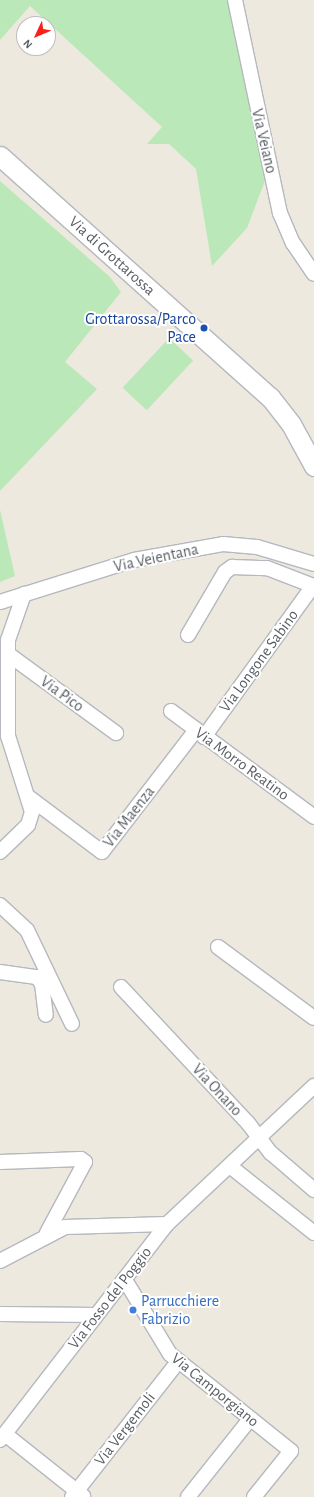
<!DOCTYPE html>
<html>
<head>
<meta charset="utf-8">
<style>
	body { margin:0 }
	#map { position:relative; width:314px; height:1497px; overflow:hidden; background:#ede9df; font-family:"Alegreya Sans",sans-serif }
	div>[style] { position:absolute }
	.green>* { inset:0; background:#bae8b8; transform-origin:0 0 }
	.roads { filter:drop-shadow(1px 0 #b5b8be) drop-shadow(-1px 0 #b5b8be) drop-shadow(0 1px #b5b8be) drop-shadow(0 -1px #b5b8be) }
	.street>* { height:14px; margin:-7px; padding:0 7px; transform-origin:7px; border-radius:7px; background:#fff }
	.secondary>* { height:19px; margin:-9.5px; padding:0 9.5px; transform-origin:9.5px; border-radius:9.5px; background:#fff }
	.dots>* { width:11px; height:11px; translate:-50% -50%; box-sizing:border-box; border:2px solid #fff; border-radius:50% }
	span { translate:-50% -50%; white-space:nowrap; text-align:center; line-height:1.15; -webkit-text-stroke:4px #fff; paint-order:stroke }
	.street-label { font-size:16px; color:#585d62 }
	.transit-label { font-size:16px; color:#164399 }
	.right { translate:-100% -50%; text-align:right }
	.shop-label { font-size:16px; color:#366cbe }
	.left { translate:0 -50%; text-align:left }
	.north { position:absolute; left:16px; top:16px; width:40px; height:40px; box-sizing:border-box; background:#fff; border:1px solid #bcbec0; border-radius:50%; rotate:226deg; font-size:11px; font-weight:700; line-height:16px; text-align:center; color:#585d62 }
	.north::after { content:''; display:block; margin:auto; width:14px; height:18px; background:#fa1f17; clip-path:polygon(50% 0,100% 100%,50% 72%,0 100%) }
</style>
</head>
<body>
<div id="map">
	<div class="green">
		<div style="clip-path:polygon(0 0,231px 0,231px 19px,266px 178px,247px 228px,212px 266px,196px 169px,169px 144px,147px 144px,162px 127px,30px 6px,0 40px)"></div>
		<div style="clip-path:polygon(0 181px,110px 277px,121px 292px,65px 362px,97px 389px,0 491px)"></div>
		<div style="left:169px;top:338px;width:33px;height:68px;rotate:43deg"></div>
		<div style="clip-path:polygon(0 510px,15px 576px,0 582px)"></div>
	</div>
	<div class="roads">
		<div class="street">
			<div style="left:235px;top:0;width:218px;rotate:78.1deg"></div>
			<div style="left:280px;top:213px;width:33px;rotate:67deg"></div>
			<div style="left:293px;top:243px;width:37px;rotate:56deg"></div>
			<div style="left:0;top:602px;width:140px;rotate:-17.4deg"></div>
			<div style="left:134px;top:560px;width:90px;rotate:-10.2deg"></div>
			<div style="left:223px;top:544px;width:34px;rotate:5deg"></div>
			<div style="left:257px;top:547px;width:59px;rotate:16.6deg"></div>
			<div style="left:188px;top:635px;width:73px;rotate:-59.6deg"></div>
			<div style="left:225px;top:572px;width:9px;rotate:-36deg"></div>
			<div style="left:232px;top:567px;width:35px;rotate:2deg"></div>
			<div style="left:267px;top:568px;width:50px;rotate:21deg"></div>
			<div style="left:8px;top:654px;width:134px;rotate:36.2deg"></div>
			<div style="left:171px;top:711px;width:178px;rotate:36.5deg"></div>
			<div style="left:204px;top:737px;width:186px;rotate:-54.2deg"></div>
			<div style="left:30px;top:798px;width:90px;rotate:36.9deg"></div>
			<div style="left:102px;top:852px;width:154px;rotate:-52.4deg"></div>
			<div style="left:0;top:852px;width:39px;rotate:-44deg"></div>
			<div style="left:28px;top:825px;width:14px;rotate:-73deg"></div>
			<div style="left:32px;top:812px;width:80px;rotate:-107.5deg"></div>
			<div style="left:8px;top:736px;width:96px;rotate:-90deg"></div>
			<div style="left:8px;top:640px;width:49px;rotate:-70.8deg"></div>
			<div style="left:0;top:905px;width:37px;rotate:43deg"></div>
			<div style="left:27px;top:930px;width:104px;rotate:64.4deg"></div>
			<div style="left:218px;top:947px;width:119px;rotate:36.5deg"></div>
			<div style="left:0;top:972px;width:37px;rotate:8deg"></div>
			<div style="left:37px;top:977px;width:9px;rotate:54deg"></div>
			<div style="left:42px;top:984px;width:31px;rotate:83deg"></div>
			<div style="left:121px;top:987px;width:186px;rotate:47deg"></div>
			<div style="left:248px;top:1123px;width:38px;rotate:53deg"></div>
			<div style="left:271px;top:1153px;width:57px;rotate:40.7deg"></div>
			<div style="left:0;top:1162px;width:81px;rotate:-2.1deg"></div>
			<div style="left:81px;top:1159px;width:5px;rotate:37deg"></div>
			<div style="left:85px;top:1162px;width:81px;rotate:118.2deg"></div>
			<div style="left:231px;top:1167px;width:106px;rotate:38.5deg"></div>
			<div style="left:0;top:1261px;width:73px;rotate:-27.6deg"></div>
			<div style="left:65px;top:1227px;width:102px;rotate:-1.7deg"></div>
			<div style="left:125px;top:1280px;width:87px;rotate:58.7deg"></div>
			<div style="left:170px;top:1354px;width:155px;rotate:38.7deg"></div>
			<div style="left:291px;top:1451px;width:59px;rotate:128.8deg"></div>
			<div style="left:0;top:1314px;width:95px;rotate:0.6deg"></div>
			<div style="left:5px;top:1434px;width:100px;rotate:38.5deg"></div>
			<div style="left:0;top:1440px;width:273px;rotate:-52.3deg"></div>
			<div style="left:167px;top:1224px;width:202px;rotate:-43.2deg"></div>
			<div style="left:72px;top:1497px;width:172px;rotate:-51.9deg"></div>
			<div style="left:188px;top:1497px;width:100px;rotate:-51.5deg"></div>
		</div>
		<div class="secondary">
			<div style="left:0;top:156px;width:362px;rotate:41.8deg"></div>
			<div style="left:270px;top:397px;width:34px;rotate:52deg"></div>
			<div style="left:291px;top:424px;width:48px;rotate:61.3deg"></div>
		</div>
	</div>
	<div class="dots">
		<div style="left:204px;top:328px;background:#1a4fb4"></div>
		<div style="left:133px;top:1310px;background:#3f7fe0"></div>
	</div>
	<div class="street-label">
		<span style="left:264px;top:141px;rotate:77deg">Via Veiano</span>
		<span style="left:112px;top:256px;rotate:42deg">Via di Grottarossa</span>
		<span style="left:156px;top:558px;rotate:-12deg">Via Veientana</span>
		<span style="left:259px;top:661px;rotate:-54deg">Via Longone Sabino</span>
		<span style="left:62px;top:694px;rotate:36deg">Via Pico</span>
		<span style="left:242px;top:764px;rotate:36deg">Via Morro Reatino</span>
		<span style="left:129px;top:817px;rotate:-52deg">Via Maenza</span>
		<span style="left:217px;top:1090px;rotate:47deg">Via Onano</span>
		<span style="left:110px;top:1298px;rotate:-52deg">Via Fosso del Poggio</span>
		<span style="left:215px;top:1390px;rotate:39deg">Via Camporgiano</span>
		<span style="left:125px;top:1429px;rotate:-52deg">Via Vergemoli</span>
	</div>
	<div class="transit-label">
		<span class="right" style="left:196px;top:328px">Grottarossa/Parco<br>Pace</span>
	</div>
	<div class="shop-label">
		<span class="left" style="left:141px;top:1310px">Parrucchiere<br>Fabrizio</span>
	</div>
	<div class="north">N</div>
</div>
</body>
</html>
